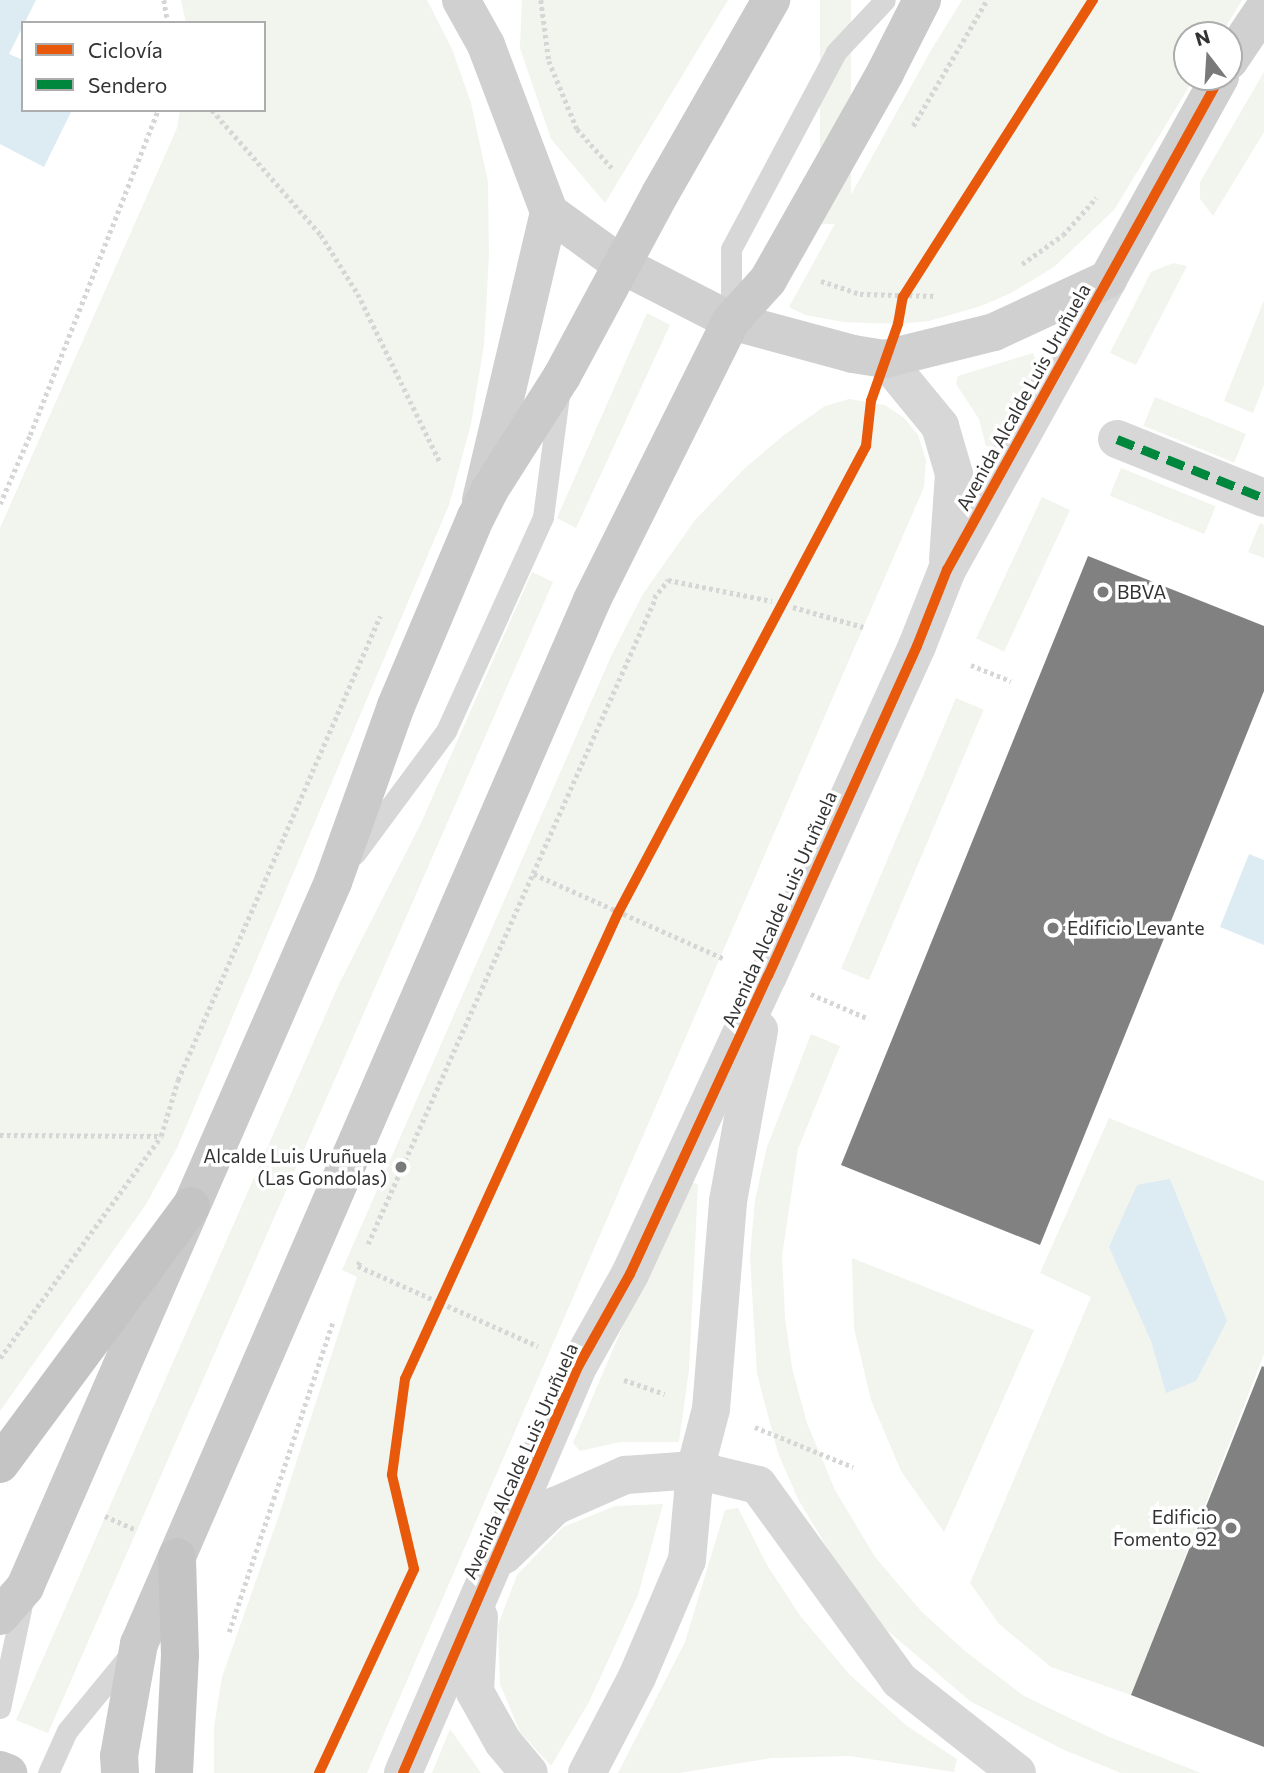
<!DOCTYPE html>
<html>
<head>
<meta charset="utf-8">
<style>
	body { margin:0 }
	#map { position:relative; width:1264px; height:1773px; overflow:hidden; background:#fff; font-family:Commissioner,sans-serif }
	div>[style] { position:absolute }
	.green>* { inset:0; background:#f1f5ed; transform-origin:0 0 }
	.water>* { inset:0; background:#ddebf3 }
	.building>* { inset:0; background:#818181 }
	.path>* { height:4.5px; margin-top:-2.25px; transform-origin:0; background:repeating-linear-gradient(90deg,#d6d6d6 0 3.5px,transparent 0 7px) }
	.lane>* { height:21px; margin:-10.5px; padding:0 10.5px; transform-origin:10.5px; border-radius:10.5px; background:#d7d7d7 }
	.street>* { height:38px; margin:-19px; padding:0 19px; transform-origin:19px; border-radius:19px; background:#d7d7d7 }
	.secondary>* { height:38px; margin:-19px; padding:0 19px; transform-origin:19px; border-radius:19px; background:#d0d0d0 }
	.primary>* { height:38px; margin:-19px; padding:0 19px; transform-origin:19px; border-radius:19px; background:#cacaca }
	.highway>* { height:38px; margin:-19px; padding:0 19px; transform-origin:19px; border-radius:19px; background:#c4c4c4 }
	.quiet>* { height:9px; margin-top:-4.5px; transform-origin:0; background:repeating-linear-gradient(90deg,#00873e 0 18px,transparent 0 27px) }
	.cycleway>* { height:10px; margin:-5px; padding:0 5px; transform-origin:5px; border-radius:5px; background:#e8590c }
	.dots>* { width:19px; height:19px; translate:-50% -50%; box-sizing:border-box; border:4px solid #fff; border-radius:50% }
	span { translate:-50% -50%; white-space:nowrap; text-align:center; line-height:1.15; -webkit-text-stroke:7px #fff; paint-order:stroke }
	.street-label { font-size:19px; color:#333 }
	.poi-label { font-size:19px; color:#333 }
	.left { translate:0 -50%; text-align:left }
	.right { translate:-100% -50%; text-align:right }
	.legend { position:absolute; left:21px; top:21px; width:245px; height:91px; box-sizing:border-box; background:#fff; border:2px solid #adadad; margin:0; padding:9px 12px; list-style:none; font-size:21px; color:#333 }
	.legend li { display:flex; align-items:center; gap:14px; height:35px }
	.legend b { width:35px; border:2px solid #adadad }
	.north { position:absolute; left:1173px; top:21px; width:70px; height:70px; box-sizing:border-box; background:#fff; border:2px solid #adadad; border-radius:50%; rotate:343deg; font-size:19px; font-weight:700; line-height:28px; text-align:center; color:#333 }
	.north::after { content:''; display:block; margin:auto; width:24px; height:32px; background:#7a7a7a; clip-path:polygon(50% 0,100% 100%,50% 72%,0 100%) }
</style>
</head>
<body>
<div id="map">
	<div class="green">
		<div style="clip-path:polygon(181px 0,427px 0,452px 49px,471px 103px,488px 182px,489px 255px,484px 345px,471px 424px,449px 505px,177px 1148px,145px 1206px,0 1411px,0 528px,177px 128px,180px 110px,264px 110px,264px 23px,186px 23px)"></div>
		<div style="clip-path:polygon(522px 0,728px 0,605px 203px,551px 139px,520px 48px)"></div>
		<div style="left:820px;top:0;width:31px;height:224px"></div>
		<div style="clip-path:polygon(962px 0,1242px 0,1221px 35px,1187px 35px,1187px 77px,1195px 77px,1114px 210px,1054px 267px,1011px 293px,981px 306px,929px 321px,898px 324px,844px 322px,805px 315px,789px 307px,930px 52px)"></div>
		<div style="clip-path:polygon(1264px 72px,1264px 132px,1213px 216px,1200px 199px,1200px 182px)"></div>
		<div style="clip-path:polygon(1173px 263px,1187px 266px,1136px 365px,1110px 353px,1151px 272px)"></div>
		<div style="clip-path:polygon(1264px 300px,1264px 385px,1253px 413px,1224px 401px)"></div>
		<div style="clip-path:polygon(647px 313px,670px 325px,576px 528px,557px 518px)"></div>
		<div style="clip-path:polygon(1033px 353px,1037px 363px,996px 447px,986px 446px,979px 419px,956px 384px,958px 376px)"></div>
		<div style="left:1155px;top:397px;width:98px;height:31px;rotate:22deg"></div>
		<div style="clip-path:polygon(849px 399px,885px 405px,904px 418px,918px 435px,926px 460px,924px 487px,367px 1773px,214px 1773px,214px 1727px,222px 1677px,277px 1521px,357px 1277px,342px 1270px,613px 652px,643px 594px,695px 520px,745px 468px,784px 435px,825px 406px)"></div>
		<div style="left:1121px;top:468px;width:102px;height:30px;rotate:22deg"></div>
		<div style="left:1042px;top:497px;width:31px;height:156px;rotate:25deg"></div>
		<div style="clip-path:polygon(1260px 523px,1264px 525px,1264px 558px,1248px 552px)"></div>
		<div style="clip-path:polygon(532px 572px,553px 582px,48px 1733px,16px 1720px,339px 984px,421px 823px)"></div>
		<div style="left:956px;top:698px;width:30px;height:294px;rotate:23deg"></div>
		<div style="clip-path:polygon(811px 1034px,840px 1046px,798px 1149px,782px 1256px,785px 1317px,792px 1368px,807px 1423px,835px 1490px,875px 1557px,922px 1612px,965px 1651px,1024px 1696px,1107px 1736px,1201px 1773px,1121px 1773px,1062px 1749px,970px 1701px,888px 1631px,851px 1587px,798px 1499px,778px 1453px,757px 1374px,750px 1257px,755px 1200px,767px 1147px)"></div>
		<div style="clip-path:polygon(1109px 1118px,1264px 1181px,1264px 1354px,1131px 1695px,1051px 1667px,999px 1624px,970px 1583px,1091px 1297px,1040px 1273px)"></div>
		<div style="clip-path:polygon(685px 1181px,698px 1184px,689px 1370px,679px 1442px,620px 1442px,580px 1451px,573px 1443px)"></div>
		<div style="clip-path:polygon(852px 1258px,1034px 1330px,944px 1532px,901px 1471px,871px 1400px,854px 1328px)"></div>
		<div style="clip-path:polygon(663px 1504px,638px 1595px,589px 1702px,551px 1766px,520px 1732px,500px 1684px,498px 1625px,517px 1575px,563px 1527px,615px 1506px)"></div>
		<div style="clip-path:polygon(738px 1508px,767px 1565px,801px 1617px,850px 1675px,907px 1726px,957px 1759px,954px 1772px,850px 1756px,772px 1758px,679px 1773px,618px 1773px,685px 1642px,725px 1510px)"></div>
		<div style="clip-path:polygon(450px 1729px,481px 1773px,432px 1773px)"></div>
	</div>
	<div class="water">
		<div style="clip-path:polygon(0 0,36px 0,9px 54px,23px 60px,23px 110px,72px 110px,44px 167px,0 144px)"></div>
		<div style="clip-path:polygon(1249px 854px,1264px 860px,1264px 945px,1220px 927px)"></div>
		<div style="clip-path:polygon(1170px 1179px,1227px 1321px,1196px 1381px,1166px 1393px,1151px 1341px,1109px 1247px,1137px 1185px)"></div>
	</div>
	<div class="building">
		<div style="clip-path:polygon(1088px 556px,1264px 626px,1264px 691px,1040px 1245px,841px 1165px)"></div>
		<div style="clip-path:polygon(1262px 1366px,1264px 1367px,1264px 1747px,1131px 1695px)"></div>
	</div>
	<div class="path">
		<div style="left:164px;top:0;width:23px;rotate:80deg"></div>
		<div style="left:541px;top:0;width:62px;rotate:82.5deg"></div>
		<div style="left:549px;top:61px;width:74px;rotate:67.6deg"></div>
		<div style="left:577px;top:129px;width:52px;rotate:48.1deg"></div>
		<div style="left:212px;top:110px;width:166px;rotate:48.9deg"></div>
		<div style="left:321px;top:235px;width:70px;rotate:57.9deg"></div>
		<div style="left:358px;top:294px;width:187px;rotate:64deg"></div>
		<div style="left:913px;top:126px;width:146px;rotate:-59.6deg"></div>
		<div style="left:1022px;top:264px;width:50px;rotate:-35.3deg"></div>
		<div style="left:1063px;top:235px;width:50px;rotate:-48.3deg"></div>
		<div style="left:821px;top:281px;width:41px;rotate:18.4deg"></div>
		<div style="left:860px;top:294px;width:76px;rotate:1.5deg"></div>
		<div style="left:0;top:504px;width:75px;rotate:-66.5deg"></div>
		<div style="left:30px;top:435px;width:349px;rotate:-68.5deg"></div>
		<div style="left:654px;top:598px;width:23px;rotate:-52deg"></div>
		<div style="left:668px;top:580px;width:106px;rotate:11.4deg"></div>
		<div style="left:793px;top:607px;width:73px;rotate:15.9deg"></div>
		<div style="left:971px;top:665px;width:43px;rotate:21.8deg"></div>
		<div style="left:534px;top:874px;width:209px;rotate:24deg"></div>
		<div style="left:811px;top:994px;width:63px;rotate:23.3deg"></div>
		<div style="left:0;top:1135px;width:160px;rotate:0.4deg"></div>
		<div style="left:368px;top:1244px;width:706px;rotate:-66.01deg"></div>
		<div style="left:360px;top:1262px;width:4px;rotate:117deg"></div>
		<div style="left:358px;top:1266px;width:197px;rotate:24deg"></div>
		<div style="left:0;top:1358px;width:274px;rotate:-54deg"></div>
		<div style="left:161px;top:1136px;width:59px;rotate:-73.1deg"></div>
		<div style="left:178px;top:1080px;width:506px;rotate:-66.47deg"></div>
		<div style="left:624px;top:1380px;width:43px;rotate:18.9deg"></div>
		<div style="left:755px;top:1427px;width:106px;rotate:22.2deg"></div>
		<div style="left:105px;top:1516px;width:35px;rotate:24deg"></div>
		<div style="left:229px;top:1632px;width:327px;rotate:-71.5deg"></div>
	</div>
	<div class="lane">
		<div style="left:731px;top:319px;width:70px;rotate:-90deg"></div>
		<div style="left:731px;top:249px;width:223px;rotate:-61.9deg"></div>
		<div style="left:836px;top:52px;width:71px;rotate:-46.7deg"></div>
		<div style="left:355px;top:854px;width:153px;rotate:-53.5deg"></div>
		<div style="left:446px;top:731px;width:235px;rotate:-65.6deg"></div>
		<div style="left:543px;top:517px;width:122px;rotate:-82.5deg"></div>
		<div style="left:0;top:1708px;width:110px;rotate:-78deg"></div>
		<div style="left:48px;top:1773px;width:46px;rotate:-65.7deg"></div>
		<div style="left:67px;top:1731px;width:102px;rotate:-50.6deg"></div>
	</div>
	<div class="street">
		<div style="left:885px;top:359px;width:87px;rotate:50.6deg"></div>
		<div style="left:940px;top:426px;width:50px;rotate:73.7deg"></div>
		<div style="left:954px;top:474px;width:85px;rotate:94deg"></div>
		<div style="left:1117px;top:439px;width:158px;rotate:21.9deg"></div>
		<div style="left:504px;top:1555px;width:71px;rotate:-43.9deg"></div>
		<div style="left:555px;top:1506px;width:77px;rotate:-23.9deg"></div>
		<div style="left:625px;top:1475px;width:70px;rotate:-4.1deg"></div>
		<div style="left:695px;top:1470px;width:65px;rotate:13.4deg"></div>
		<div style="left:758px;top:1485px;width:241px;rotate:54.1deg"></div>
		<div style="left:899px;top:1680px;width:150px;rotate:38.2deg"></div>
		<div style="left:479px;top:1617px;width:75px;rotate:93.1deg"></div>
		<div style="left:475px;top:1692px;width:57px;rotate:60.8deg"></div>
		<div style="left:503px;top:1742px;width:40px;rotate:50deg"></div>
		<div style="left:403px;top:1773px;width:444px;rotate:-66.7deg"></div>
		<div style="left:579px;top:1365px;width:104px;rotate:-60.7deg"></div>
		<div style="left:630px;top:1274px;width:328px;rotate:-65.2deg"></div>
		<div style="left:768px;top:976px;width:362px;rotate:-65.7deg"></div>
		<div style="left:917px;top:646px;width:82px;rotate:-68.5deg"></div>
		<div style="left:947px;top:570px;width:333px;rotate:-61deg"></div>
		<div style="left:587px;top:1773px;width:108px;rotate:-62.5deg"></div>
		<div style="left:637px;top:1677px;width:127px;rotate:-66.9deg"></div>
		<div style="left:687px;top:1560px;width:90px;rotate:-84.9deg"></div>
		<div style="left:695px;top:1470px;width:63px;rotate:-75.3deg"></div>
		<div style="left:711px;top:1409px;width:209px;rotate:-85.3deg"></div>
		<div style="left:728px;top:1201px;width:174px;rotate:-79.7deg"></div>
	</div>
	<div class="secondary">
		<div style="left:461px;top:0;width:51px;rotate:60.9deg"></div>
		<div style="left:486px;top:45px;width:178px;rotate:69.3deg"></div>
		<div style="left:549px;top:212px;width:90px;rotate:36deg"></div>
		<div style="left:622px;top:265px;width:123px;rotate:27.2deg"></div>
		<div style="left:731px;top:321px;width:126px;rotate:15.1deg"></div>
		<div style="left:853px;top:354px;width:32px;rotate:9deg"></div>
		<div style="left:885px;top:359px;width:112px;rotate:-13.9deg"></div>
		<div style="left:994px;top:332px;width:126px;rotate:-24.9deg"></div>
		<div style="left:1108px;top:279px;width:231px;rotate:-61deg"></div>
		<div style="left:1229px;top:61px;width:63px;rotate:-56.1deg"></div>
		<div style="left:481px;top:500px;width:296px;rotate:-76.7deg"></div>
	</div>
	<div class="primary">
		<div style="left:0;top:1616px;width:38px;rotate:-49deg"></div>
		<div style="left:25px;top:1587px;width:769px;rotate:-66.4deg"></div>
		<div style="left:333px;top:882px;width:187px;rotate:-70.3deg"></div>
		<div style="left:396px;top:706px;width:205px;rotate:-67.1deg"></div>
		<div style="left:476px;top:517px;width:29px;rotate:-63deg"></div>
		<div style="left:489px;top:491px;width:136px;rotate:-57.6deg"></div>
		<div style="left:562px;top:376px;width:207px;rotate:-61.7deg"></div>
		<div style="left:660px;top:194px;width:224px;rotate:-60.2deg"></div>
		<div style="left:0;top:1770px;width:9px;rotate:21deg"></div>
		<div style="left:120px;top:1773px;width:17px;rotate:-93deg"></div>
		<div style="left:119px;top:1756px;width:114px;rotate:-79.9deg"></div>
		<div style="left:139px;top:1644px;width:1138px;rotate:-66.54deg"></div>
		<div style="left:592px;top:600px;width:312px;rotate:-63.5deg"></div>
		<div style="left:731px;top:321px;width:55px;rotate:-47.9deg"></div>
		<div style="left:768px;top:280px;width:238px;rotate:-60.5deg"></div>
		<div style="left:885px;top:73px;width:82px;rotate:-63.1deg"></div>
	</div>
	<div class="highway">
		<div style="left:0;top:1464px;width:321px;rotate:-53.5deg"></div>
		<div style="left:174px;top:1773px;width:118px;rotate:-87.1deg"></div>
		<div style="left:180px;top:1655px;width:98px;rotate:-91.8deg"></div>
	</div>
	<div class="quiet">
		<div style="left:1117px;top:439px;width:158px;rotate:21.9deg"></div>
	</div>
	<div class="cycleway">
		<div style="left:319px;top:1773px;width:225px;rotate:-65deg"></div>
		<div style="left:414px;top:1569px;width:97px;rotate:-103.2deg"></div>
		<div style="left:392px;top:1475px;width:97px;rotate:-82.3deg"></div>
		<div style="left:405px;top:1379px;width:512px;rotate:-65.44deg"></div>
		<div style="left:618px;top:913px;width:529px;rotate:-62.03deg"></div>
		<div style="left:866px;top:446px;width:45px;rotate:-83.7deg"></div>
		<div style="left:871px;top:401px;width:82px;rotate:-70.7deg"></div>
		<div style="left:898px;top:324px;width:27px;rotate:-80deg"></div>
		<div style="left:903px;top:297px;width:353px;rotate:-57.4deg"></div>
		<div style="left:403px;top:1773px;width:444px;rotate:-66.7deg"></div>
		<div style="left:579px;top:1365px;width:104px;rotate:-60.7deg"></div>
		<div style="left:630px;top:1274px;width:328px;rotate:-65.2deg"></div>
		<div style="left:768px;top:976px;width:362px;rotate:-65.7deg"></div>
		<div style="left:917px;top:646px;width:82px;rotate:-68.5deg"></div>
		<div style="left:947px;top:570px;width:564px;rotate:-61.02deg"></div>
	</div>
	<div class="dots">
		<div style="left:1103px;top:592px;background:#7a7a7a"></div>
		<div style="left:1053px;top:928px;background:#7a7a7a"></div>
		<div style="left:401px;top:1167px;background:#7a7a7a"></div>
		<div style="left:1231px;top:1528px;background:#7a7a7a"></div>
	</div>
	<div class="street-label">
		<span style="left:1023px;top:397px;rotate:-61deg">Avenida Alcalde Luis Uruñuela</span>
		<span style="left:779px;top:909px;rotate:-66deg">Avenida Alcalde Luis Uruñuela</span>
		<span style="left:520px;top:1461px;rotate:-66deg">Avenida Alcalde Luis Uruñuela</span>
	</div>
	<div class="poi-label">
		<span class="left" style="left:1117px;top:592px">BBVA</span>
		<span class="left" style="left:1067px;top:928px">Edificio Levante</span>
		<span class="right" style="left:387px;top:1167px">Alcalde Luis Uruñuela<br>(Las Gondolas)</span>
		<span class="right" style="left:1217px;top:1528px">Edificio<br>Fomento 92</span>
	</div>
	<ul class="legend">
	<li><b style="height:9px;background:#e8590c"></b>Ciclovía</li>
	<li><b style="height:9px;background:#00873e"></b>Sendero</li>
	</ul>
	<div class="north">N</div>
</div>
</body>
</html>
